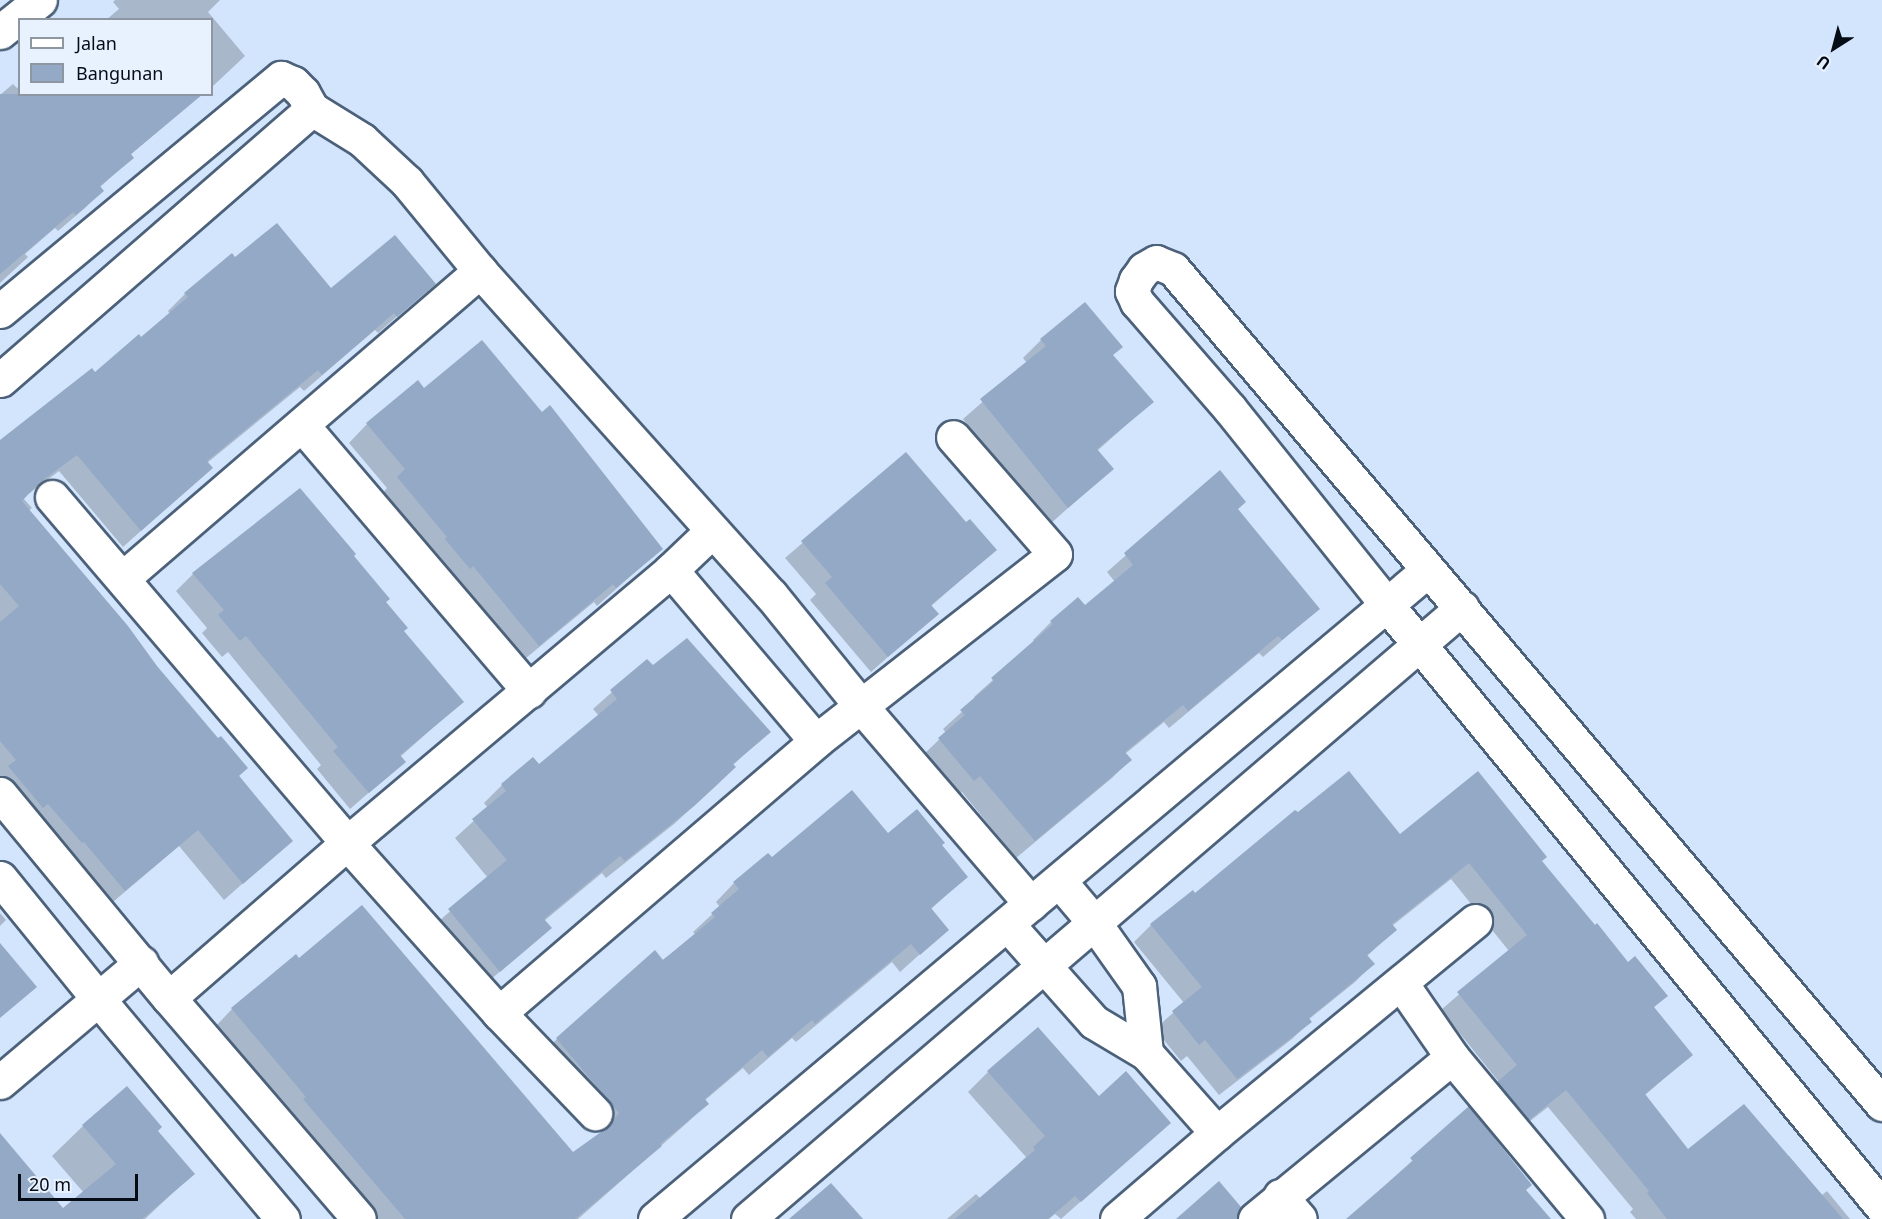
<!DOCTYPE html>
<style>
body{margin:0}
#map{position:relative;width:1882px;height:1219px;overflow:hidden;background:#d3e5fd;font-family:"Noto Sans",sans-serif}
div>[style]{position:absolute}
.shadow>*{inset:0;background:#0003}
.building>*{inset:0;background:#93a9c5}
.roads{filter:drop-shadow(2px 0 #4c617a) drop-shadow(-2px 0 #4c617a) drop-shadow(0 2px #4c617a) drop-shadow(0 -2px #4c617a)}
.minor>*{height:33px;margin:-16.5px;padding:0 16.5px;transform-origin:16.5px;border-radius:16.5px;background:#fff}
span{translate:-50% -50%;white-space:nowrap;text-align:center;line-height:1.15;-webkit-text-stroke:5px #e8f2fe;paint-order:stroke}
.legend{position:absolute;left:18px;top:18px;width:195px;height:78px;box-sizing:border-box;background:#e8f2fe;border:2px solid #8d96a1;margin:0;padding:8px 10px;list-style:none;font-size:18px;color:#050c16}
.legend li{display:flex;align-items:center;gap:12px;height:30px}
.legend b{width:30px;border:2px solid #8d96a1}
.north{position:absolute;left:1804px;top:18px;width:60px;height:60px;-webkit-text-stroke:4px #e8f2fe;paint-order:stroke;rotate:216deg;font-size:16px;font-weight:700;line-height:24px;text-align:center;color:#050c16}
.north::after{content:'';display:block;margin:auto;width:21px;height:27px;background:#050c16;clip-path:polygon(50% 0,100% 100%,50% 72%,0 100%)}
.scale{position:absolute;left:18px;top:1174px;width:120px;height:27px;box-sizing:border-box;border:3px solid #050c16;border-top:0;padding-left:8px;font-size:18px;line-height:21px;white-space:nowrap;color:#050c16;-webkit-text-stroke:4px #e8f2fe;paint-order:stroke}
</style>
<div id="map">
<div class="shadow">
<div style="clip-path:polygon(115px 0,220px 0,208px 12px,245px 56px,212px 87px,212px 20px,106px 20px,119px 9px,113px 2px)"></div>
<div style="clip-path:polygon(13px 84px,17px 88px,20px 86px,20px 94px,202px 94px,130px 155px,132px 158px,99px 188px,102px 191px,85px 208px,58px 231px,55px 228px,25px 254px,28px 257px,0 283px,0 95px)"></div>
<div style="clip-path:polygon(235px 260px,331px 290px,434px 284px,378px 333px,375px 330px,304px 391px,300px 387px,207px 463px,211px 468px,123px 547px,59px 471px,23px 498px,32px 508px,28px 511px,291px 841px,224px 900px,179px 846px,107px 907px,0 795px,0 444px,141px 339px,170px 314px,168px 311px,185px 294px)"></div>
<div style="clip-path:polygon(1041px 340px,1112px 356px,1152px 402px,1097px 451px,1112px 469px,1049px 525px,963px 419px,1027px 363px,1023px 358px)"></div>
<div style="clip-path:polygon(424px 390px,542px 414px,661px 549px,597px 606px,594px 602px,520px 663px,380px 496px,387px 488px,349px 443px,367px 424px)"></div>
<div style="clip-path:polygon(906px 454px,966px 524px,995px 550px,930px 607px,936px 614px,871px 672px,810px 600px,816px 594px,785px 558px)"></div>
<div style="clip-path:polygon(1220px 472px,1237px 509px,1318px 609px,1263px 657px,1259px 653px,1169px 728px,1164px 722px,1125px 754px,1130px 760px,1112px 778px,1016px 858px,962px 792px,955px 798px,921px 757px,946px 733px,943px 729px,976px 699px,974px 697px,1035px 642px,1033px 640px,1051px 622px,1085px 607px,1115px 582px,1107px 572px)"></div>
<div style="clip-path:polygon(352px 556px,403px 631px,462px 702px,400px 757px,404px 762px,350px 809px,317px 769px,321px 765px,228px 652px,222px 657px,202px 633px,207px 628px,176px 591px,193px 574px)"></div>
<div style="clip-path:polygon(647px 661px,653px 668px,769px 732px,733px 765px,734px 767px,717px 785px,674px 824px,606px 878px,602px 873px,544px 921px,550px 928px,481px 988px,431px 928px,488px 878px,455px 838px,488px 808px,484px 803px,502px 785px,533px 759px,539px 766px,599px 716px,593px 709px)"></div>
<div style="clip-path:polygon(888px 835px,966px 877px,930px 910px,947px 930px,900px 972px,892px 962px,796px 1042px,792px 1038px,749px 1075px,743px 1068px,704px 1101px,706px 1104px,688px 1122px,578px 1219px,371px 1219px,214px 1028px,232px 1009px,573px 1154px,602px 1133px,538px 1057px,557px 1039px,696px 935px,693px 932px,720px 907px,716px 902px,734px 883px,772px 859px)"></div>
<div style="clip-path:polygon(1400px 836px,1540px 861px,1628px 964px,1666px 996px,1653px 1008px,1691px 1055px,1644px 1096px,1688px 1151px,1786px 1158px,1789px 1156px,1822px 1195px,1827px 1191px,1850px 1219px,1636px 1219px,1630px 1212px,1633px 1209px,1548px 1107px,1511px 1136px,1481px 1100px,1499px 1082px,1441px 1010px,1509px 951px,1451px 879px,1392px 926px,1395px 930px,1366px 957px,1373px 964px,1355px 982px,1308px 1020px,1310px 1022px,1292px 1039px,1219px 1095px,1187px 1056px,1181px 1061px,1155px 1029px,1184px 1003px,1134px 942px,1151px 925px,1195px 895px)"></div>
<div style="clip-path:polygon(0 913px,6px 920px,0 926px)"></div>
<div style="clip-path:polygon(988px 1072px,1099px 1098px,1169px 1123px,1061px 1219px,1055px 1214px,1049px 1219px,947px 1219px,976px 1194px,981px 1199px,1026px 1157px,968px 1092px)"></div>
<div style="clip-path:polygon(1469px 1109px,1524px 1190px,1548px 1219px,1348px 1219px)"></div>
<div style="clip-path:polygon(83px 1126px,156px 1132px,193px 1174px,145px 1219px,0 1219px,0 1152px,63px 1211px,84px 1193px,52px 1156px)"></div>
</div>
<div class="building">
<div style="clip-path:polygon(0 94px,203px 94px,131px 154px,134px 158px,100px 186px,104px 191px,76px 215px,73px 212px,0 274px)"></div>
<div style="clip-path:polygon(277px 223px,331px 288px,395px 235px,436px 284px,397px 317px,394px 313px,322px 375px,318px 370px,207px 461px,213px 468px,141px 531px,77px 455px,39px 483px,22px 501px,128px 626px,157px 666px,218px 738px,221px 736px,248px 768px,239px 776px,293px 841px,243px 884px,198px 830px,125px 891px,84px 842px,82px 843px,48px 804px,43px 808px,8px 766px,16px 760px,0 741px,0 622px,19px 606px,0 584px,0 440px,92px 368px,95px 372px,139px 334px,141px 337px,188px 297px,184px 293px,232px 253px,235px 257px)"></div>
<div style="clip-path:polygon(1085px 302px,1123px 347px,1113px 355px,1154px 402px,1097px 449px,1114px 469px,1068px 508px,980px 399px,1046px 346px,1040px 339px)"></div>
<div style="clip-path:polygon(482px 340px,542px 412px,550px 405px,663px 549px,616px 588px,613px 584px,539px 646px,473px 566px,470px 569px,445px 539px,447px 537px,397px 477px,405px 469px,366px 423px,418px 380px,424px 388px)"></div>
<div style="clip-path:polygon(906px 452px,966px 522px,970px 519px,997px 550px,931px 605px,939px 614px,888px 657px,825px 583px,832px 577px,801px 541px)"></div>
<div style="clip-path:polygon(1220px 470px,1246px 502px,1238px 509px,1320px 609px,1282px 640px,1278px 636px,1188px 711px,1183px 705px,1125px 752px,1132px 760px,1035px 841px,980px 776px,974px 781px,938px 738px,965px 715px,960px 710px,994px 681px,991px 678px,1053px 624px,1050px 621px,1078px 597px,1085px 605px,1133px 565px,1124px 553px)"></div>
<div style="clip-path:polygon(300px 488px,356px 554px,354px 556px,390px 599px,386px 602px,408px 628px,404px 631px,464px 702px,400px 755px,406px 762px,369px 793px,333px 751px,338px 747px,246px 636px,240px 641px,218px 615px,224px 610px,192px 573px)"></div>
<div style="clip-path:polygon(687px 638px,771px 732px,733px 764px,736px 767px,694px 806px,625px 861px,620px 856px,544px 919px,552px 928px,500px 972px,448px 909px,507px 860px,472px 819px,506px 791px,501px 784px,533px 757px,539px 764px,617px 699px,610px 690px,647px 659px,653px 665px)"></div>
<div style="clip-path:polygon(1349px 771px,1400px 834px,1478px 771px,1547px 857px,1542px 861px,1595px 925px,1597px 923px,1628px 962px,1635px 956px,1668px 996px,1654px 1007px,1693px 1055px,1645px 1094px,1688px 1149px,1744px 1104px,1843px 1219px,1667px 1219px,1647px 1193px,1649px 1191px,1566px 1090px,1529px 1120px,1497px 1082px,1517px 1065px,1457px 992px,1527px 935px,1469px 863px,1392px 924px,1397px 930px,1367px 955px,1375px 964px,1309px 1018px,1312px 1022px,1237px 1079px,1205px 1040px,1199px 1045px,1172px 1011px,1202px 987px,1150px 924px,1193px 890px,1195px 893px,1295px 810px,1298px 812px)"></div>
<div style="clip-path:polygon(852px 790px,888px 833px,917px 809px,945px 843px,942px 845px,968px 877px,931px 908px,949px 930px,920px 955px,911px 944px,815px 1024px,812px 1020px,768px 1057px,762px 1050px,705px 1099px,709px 1104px,660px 1144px,662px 1146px,575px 1219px,405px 1219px,303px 1099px,306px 1097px,231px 1008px,296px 954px,299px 958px,362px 905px,573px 1152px,608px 1127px,619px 1113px,556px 1038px,655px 950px,663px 960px,715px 917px,711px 913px,739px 889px,733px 882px,768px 853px,772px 857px)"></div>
<div style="clip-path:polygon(0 943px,37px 987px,0 1018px)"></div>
<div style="clip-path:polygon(1038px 1027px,1099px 1096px,1126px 1071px,1171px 1123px,1081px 1202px,1075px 1196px,1048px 1219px,955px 1219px,1035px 1150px,1033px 1147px,1045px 1136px,987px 1071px)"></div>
<div style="clip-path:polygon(127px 1086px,162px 1127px,158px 1131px,195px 1174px,142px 1219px,0 1219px,0 1133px,63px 1208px,116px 1164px,82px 1125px)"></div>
<div style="clip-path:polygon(1469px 1106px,1532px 1185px,1526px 1190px,1551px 1219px,1346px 1219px,1413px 1161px,1410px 1158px)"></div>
<div style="clip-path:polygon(1219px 1181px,1241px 1207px,1237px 1219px,1176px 1219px)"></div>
<div style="clip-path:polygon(831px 1183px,863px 1219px,789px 1219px)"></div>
</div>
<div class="roads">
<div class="minor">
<div style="left:0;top:32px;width:51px;rotate:-38.7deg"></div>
<div style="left:312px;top:109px;width:59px;rotate:31.8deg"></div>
<div style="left:362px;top:140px;width:62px;rotate:43deg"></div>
<div style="left:407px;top:182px;width:115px;rotate:50.6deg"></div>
<div style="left:480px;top:271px;width:435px;rotate:48.1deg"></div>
<div style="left:771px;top:595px;width:141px;rotate:51deg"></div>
<div style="left:860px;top:705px;width:262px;rotate:49.3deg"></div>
<div style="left:0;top:311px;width:365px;rotate:-39.7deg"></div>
<div style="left:281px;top:78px;width:13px;rotate:23deg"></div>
<div style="left:293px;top:83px;width:14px;rotate:45deg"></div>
<div style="left:303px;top:93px;width:18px;rotate:61deg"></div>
<div style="left:312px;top:109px;width:413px;rotate:139deg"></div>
<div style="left:302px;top:425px;width:350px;rotate:49.5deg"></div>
<div style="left:52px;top:497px;width:455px;rotate:49.5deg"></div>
<div style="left:347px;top:843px;width:228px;rotate:48.2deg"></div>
<div style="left:499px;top:1013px;width:139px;rotate:46.2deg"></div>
<div style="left:671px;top:570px;width:224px;rotate:49.7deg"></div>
<div style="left:123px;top:578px;width:471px;rotate:-40.7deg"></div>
<div style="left:0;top:794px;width:265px;rotate:50.4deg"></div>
<div style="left:169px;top:998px;width:291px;rotate:49.3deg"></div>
<div style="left:0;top:878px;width:157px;rotate:50.9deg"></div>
<div style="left:99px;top:1000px;width:286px;rotate:50deg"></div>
<div style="left:1060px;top:882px;width:51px;rotate:49.8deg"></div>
<div style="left:1093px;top:921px;width:80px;rotate:54.7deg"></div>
<div style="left:1139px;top:986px;width:67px;rotate:84deg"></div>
<div style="left:1007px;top:924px;width:131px;rotate:48.4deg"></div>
<div style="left:1094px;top:1022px;width:61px;rotate:30.8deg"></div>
<div style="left:1146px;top:1053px;width:107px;rotate:48.4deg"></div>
<div style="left:1401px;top:983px;width:90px;rotate:55.4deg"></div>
<div style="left:1452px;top:1057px;width:211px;rotate:50.2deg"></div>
<div style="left:169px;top:998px;width:236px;rotate:-41deg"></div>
<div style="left:347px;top:843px;width:424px;rotate:-40.1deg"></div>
<div style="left:671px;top:570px;width:57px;rotate:-43.6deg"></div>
<div style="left:499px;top:1013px;width:418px;rotate:-40.6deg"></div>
<div style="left:816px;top:741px;width:303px;rotate:-38deg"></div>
<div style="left:1055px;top:554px;width:155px;rotate:-131.1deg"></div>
<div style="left:0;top:1082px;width:185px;rotate:-40.2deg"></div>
<div style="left:1882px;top:1104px;width:1095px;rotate:-130.33deg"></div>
<div style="left:1173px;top:269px;width:18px;rotate:-158deg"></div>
<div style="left:1156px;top:262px;width:14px;rotate:150deg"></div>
<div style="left:1144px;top:269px;width:14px;rotate:126deg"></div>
<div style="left:1136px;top:280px;width:12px;rotate:110deg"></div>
<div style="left:1132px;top:291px;width:12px;rotate:66deg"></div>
<div style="left:1137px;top:302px;width:142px;rotate:49deg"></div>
<div style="left:1230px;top:409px;width:251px;rotate:51.3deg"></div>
<div style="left:1387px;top:605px;width:779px;rotate:50.57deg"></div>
<div style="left:1280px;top:1196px;width:30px;rotate:49deg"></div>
<div style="left:655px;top:1219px;width:1009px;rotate:-40.02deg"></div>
<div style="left:748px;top:1219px;width:940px;rotate:-40.56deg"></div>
<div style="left:1117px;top:1219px;width:132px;rotate:-40.7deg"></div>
<div style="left:1217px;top:1133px;width:334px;rotate:-39.4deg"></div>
<div style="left:1255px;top:1219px;width:255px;rotate:-39.4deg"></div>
</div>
</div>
<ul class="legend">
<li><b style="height:8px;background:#fff"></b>Jalan</li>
<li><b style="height:16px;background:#93a9c5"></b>Bangunan</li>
</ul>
<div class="north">U</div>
<div class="scale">20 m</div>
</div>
